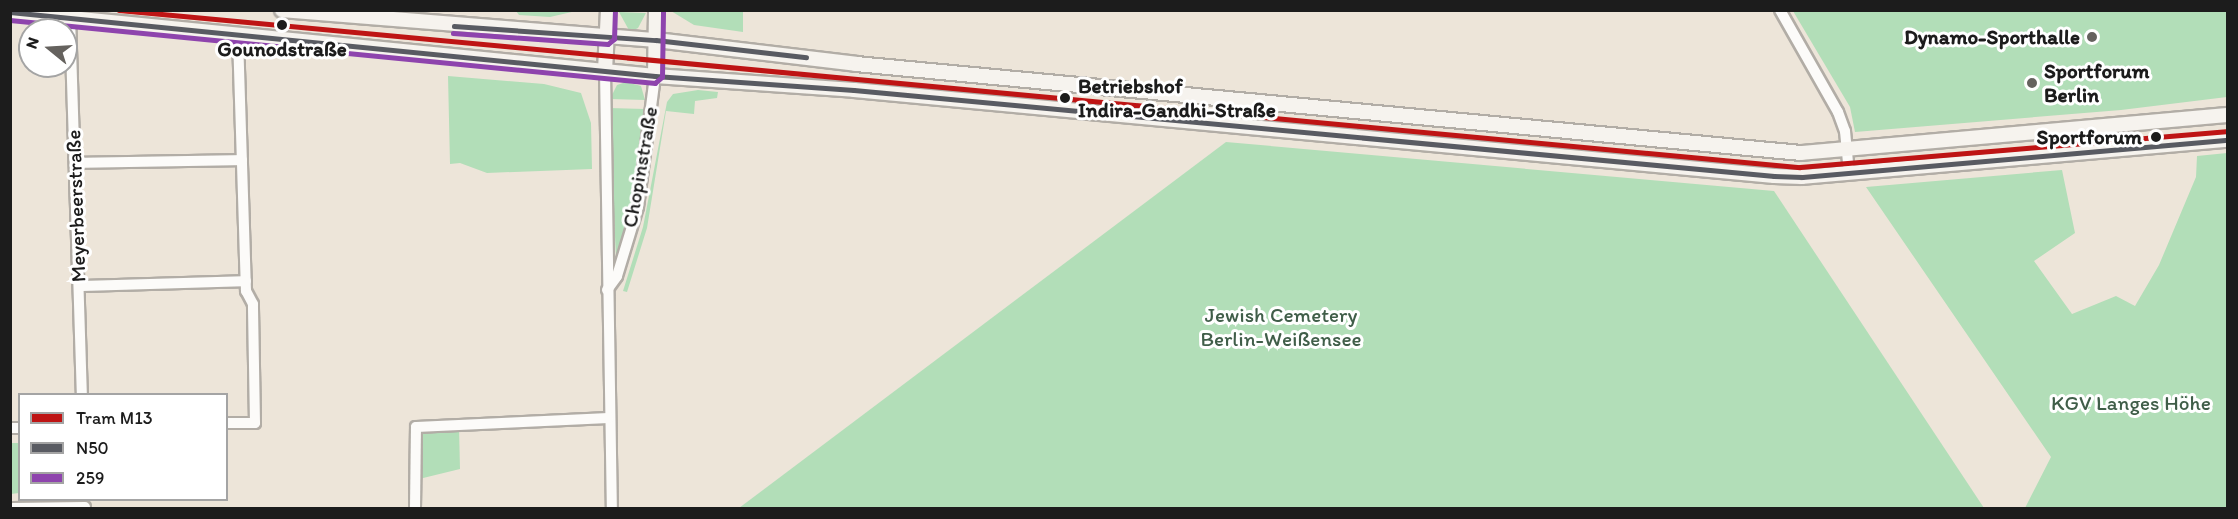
<!DOCTYPE html>
<meta charset="utf-8">
<style>
body{margin:0}
#map{position:relative;width:2238px;height:519px;overflow:hidden;background:#ede5d9;font-family:Itim,sans-serif}
div>[style]{position:absolute}
.green>*{inset:0;background:#b2deb8}
.roads{filter:drop-shadow(2px 0 #b2ada6) drop-shadow(-2px 0 #b2ada6) drop-shadow(0 2px #b2ada6) drop-shadow(0 -2px #b2ada6)}
.minor>*{height:10px;margin:-5px;padding:0 5px;transform-origin:5px;border-radius:5px;background:#fcfbf9}
.secondary>*{height:14px;margin:-7px;padding:0 7px;transform-origin:7px;border-radius:7px;background:#f6f3ee}
.bus-1>*{height:4.5px;margin:-2.25px;padding:0 2.25px;transform-origin:2.25px;border-radius:2.25px;background:#595b62}
.bus-2>*{height:4.5px;margin:-2.25px;padding:0 2.25px;transform-origin:2.25px;border-radius:2.25px;background:#8e44ad}
.tram-1>*{height:4.5px;margin:-2.25px;padding:0 2.25px;transform-origin:2.25px;border-radius:2.25px;background:#be1414}
.dots>*{width:16px;height:16px;translate:-50% -50%;box-sizing:border-box;border:3px solid #fff;border-radius:50%}
span{translate:-50% -50%;white-space:nowrap;text-align:center;line-height:1.15;-webkit-text-stroke:6px #fff;paint-order:stroke}
.poi-label{font-size:21px;color:#1c1c1c;font-weight:700}
.right{translate:-100% -50%;text-align:right}
.left{translate:0 -50%;text-align:left}
.stop-label{font-size:21px;color:#1c1c1c;font-weight:700}
.street-label{font-size:21px;color:#1c1c1c}
.park-label{font-size:21px;color:#405e49}
.frame{position:absolute;inset:0;border:12px solid #1c1c1c;pointer-events:none}
.legend{position:absolute;left:18px;top:393px;width:210px;height:108px;box-sizing:border-box;background:#fff;border:2px solid #a4a4a4;margin:0;padding:8px 10px;list-style:none;font-size:18px;color:#1c1c1c}
.legend li{display:flex;align-items:center;gap:12px;height:30px}
.legend b{width:30px;border:2px solid #a4a4a4}
.north{position:absolute;left:18px;top:18px;width:60px;height:60px;box-sizing:border-box;background:#fff;border:2px solid #a4a4a4;border-radius:50%;rotate:288deg;font-size:16px;font-weight:700;line-height:24px;text-align:center;color:#1c1c1c}
.north::after{content:'';display:block;margin:auto;width:21px;height:27px;background:#65625e;clip-path:polygon(50% 0,100% 100%,50% 72%,0 100%)}
</style>
<div id="map">
<div class="green">
<div style="clip-path:polygon(516px 11px,561px 12px,576px 11px,550px 17px,519px 15px)"></div>
<div style="clip-path:polygon(671px 11px,743px 11px,743px 32px,694px 25px)"></div>
<div style="clip-path:polygon(1793px 11px,2227px 11px,2227px 97px,2121px 110px,1855px 132px,1850px 107px)"></div>
<div style="clip-path:polygon(619px 12px,646px 13px,638px 28px,630px 32px)"></div>
<div style="clip-path:polygon(448px 76px,544px 84px,581px 93px,591px 123px,592px 169px,487px 173px,460px 163px,450px 164px)"></div>
<div style="clip-path:polygon(626px 82px,641px 86px,645px 100px,610px 99px,617px 85px)"></div>
<div style="clip-path:polygon(698px 90px,718px 92px,717px 98px,695px 101px,694px 114px,666px 111px,647px 228px,627px 292px,623px 291px,643px 227px,667px 102px,673px 94px)"></div>
<div style="clip-path:polygon(609px 108px,645px 109px,634px 196px,616px 258px)"></div>
<div style="clip-path:polygon(1226px 142px,1774px 191px,1984px 508px,739px 508px)"></div>
<div style="clip-path:polygon(2227px 153px,2227px 508px,2025px 508px,2051px 457px,1866px 187px,2062px 170px,2075px 233px,2034px 261px,2072px 314px,2116px 296px,2135px 306px,2159px 265px,2196px 177px,2197px 156px)"></div>
<div style="clip-path:polygon(459px 427px,460px 469px,419px 479px,421px 434px)"></div>
<div style="clip-path:polygon(11px 443px,19px 443px,19px 493px,11px 494px)"></div>
</div>
<div class="roads">
<div class="minor">
<div style="left:1780px;top:10px;width:117px;rotate:60.4deg"></div>
<div style="left:1838px;top:112px;width:20px;rotate:70deg"></div>
<div style="left:1845px;top:131px;width:42px;rotate:84.6deg"></div>
<div style="left:70px;top:17px;width:377px;rotate:88.2deg"></div>
<div style="left:605px;top:71px;width:437px;rotate:89.1deg"></div>
<div style="left:75px;top:163px;width:167px;rotate:-1deg"></div>
<div style="left:79px;top:286px;width:167px;rotate:-1.7deg"></div>
<div style="left:607px;top:290px;width:17px;rotate:-54deg"></div>
<div style="left:617px;top:276px;width:72px;rotate:-73.1deg"></div>
<div style="left:638px;top:207px;width:132px;rotate:-82.6deg"></div>
<div style="left:226px;top:423px;width:29px"></div>
<div style="left:255px;top:423px;width:119px;rotate:-91deg"></div>
<div style="left:253px;top:304px;width:15px;rotate:-118deg"></div>
<div style="left:246px;top:291px;width:257px;rotate:-91.8deg"></div>
<div style="left:10px;top:428px;width:10px"></div>
<div style="left:13px;top:508px;width:72px;rotate:-0.8deg"></div>
<div style="left:415px;top:508px;width:81px;rotate:-89.3deg"></div>
<div style="left:416px;top:427px;width:193px;rotate:-2.7deg"></div>
</div>
<div class="secondary">
<div style="left:282px;top:10px;width:375px;rotate:4.6deg"></div>
<div style="left:656px;top:40px;width:201px;rotate:6.8deg"></div>
<div style="left:856px;top:64px;width:949px;rotate:5.38deg"></div>
<div style="left:1801px;top:153px;width:429px;rotate:-5.1deg"></div>
<div style="left:10px;top:12px;width:648px;rotate:5.67deg"></div>
<div style="left:655px;top:76px;width:199px;rotate:4deg"></div>
<div style="left:854px;top:90px;width:924px;rotate:5.34deg"></div>
<div style="left:1774px;top:176px;width:28px;rotate:2deg"></div>
<div style="left:1802px;top:177px;width:428px;rotate:-5deg"></div>
<div style="left:605px;top:71px;width:61px;rotate:-87.2deg"></div>
<div style="left:655px;top:76px;width:66px;rotate:-89.1deg"></div>
</div>
</div>
<div class="bus-1">
<div style="left:10px;top:12px;width:648px;rotate:5.67deg"></div>
<div style="left:655px;top:76px;width:199px;rotate:4deg"></div>
<div style="left:854px;top:90px;width:924px;rotate:5.34deg"></div>
<div style="left:1774px;top:176px;width:28px;rotate:2deg"></div>
<div style="left:1802px;top:177px;width:428px;rotate:-5deg"></div>
<div style="left:454px;top:26px;width:202px;rotate:4deg"></div>
<div style="left:656px;top:40px;width:151px;rotate:6.5deg"></div>
</div>
<div class="bus-2">
<div style="left:10px;top:20px;width:648px;rotate:5.58deg"></div>
<div style="left:655px;top:83px;width:9px;rotate:-41deg"></div>
<div style="left:662px;top:77px;width:67px;rotate:-89.1deg"></div>
<div style="left:453px;top:33px;width:155px;rotate:4.1deg"></div>
<div style="left:608px;top:44px;width:8px;rotate:-40deg"></div>
<div style="left:614px;top:39px;width:29px;rotate:-88deg"></div>
</div>
<div class="tram-1">
<div style="left:119px;top:10px;width:1688px;rotate:5.34deg"></div>
<div style="left:1800px;top:167px;width:430px;rotate:-4.8deg"></div>
</div>
<div class="dots">
<div style="left:282px;top:25px;background:#1c1c1c"></div>
<div style="left:2092px;top:37px;background:#65625e"></div>
<div style="left:2032px;top:83px;background:#65625e"></div>
<div style="left:1065px;top:98px;background:#1c1c1c"></div>
<div style="left:2156px;top:137px;background:#1c1c1c"></div>
</div>
<div class="poi-label">
<span class="right" style="left:2080px;top:37px">Dynamo-Sporthalle</span>
<span class="left" style="left:2044px;top:83px">Sportforum<br>Berlin</span>
</div>
<div class="stop-label">
<span style="left:282px;top:49px">Gounodstraße</span>
<span class="left" style="left:1078px;top:98px">Betriebshof<br>Indira-Gandhi-Straße</span>
<span class="right" style="left:2142px;top:137px">Sportforum</span>
</div>
<div class="street-label">
<span style="left:640px;top:167px;rotate:-80deg">Chopinstraße</span>
<span style="left:76px;top:206px;rotate:-92deg">Meyerbeerstraße</span>
</div>
<div class="park-label">
<span style="left:1281px;top:327px">Jewish Cemetery<br>Berlin-Weißensee</span>
<span style="left:2131px;top:403px">KGV Langes Höhe</span>
</div>
<div class="frame"></div>
<ul class="legend">
<li><b style="height:8px;background:#be1414"></b>Tram M13</li>
<li><b style="height:8px;background:#595b62"></b>N50</li>
<li><b style="height:8px;background:#8e44ad"></b>259</li>
</ul>
<div class="north">N</div>
</div>
